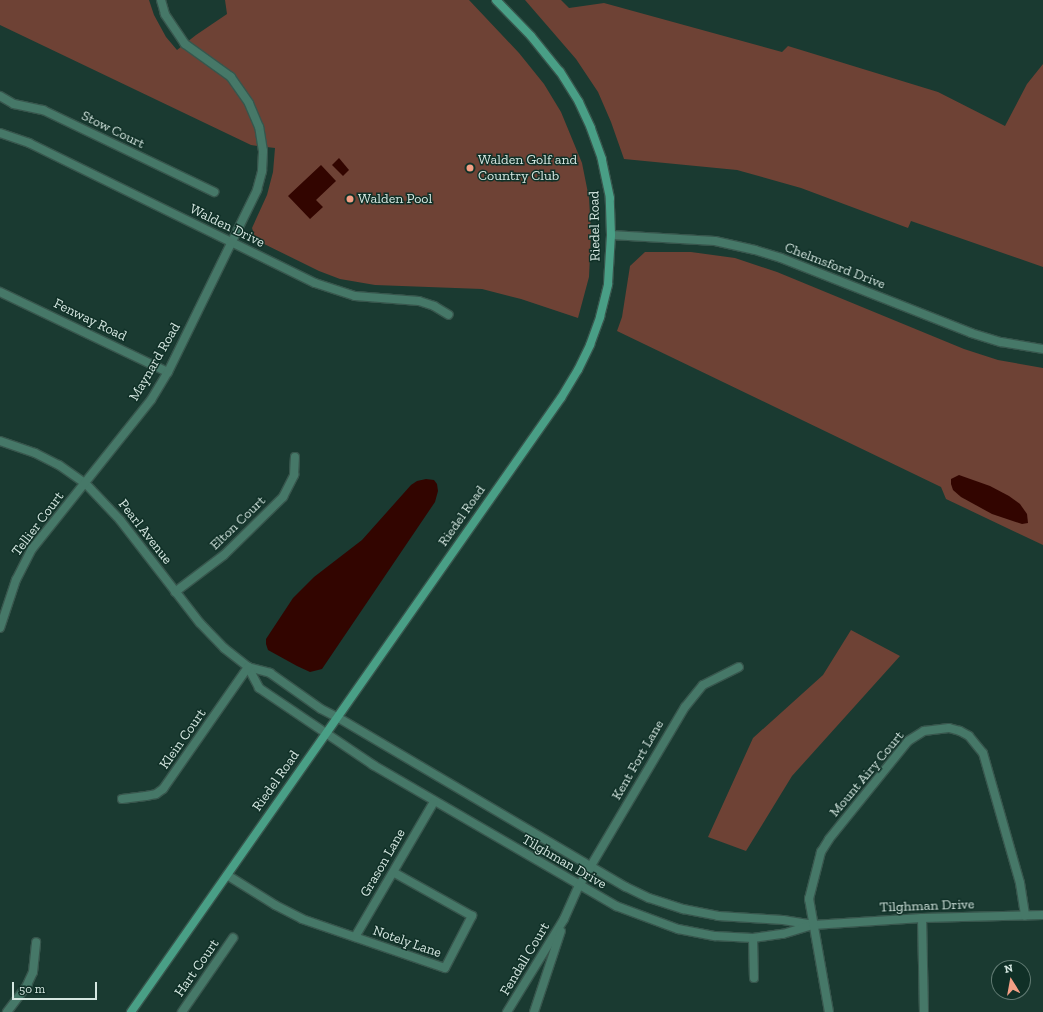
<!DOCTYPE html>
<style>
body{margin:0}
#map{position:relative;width:1043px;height:1012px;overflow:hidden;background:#1a3a31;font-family:"Zilla Slab",serif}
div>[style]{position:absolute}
.green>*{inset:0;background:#6e4235}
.water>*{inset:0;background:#320500}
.roads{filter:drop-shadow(1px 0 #38564d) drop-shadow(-1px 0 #38564d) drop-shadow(0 1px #38564d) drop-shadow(0 -1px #38564d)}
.street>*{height:8px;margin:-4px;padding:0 4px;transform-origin:4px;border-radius:4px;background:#467868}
.secondary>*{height:8px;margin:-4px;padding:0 4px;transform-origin:4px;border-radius:4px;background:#499f86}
.dots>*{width:11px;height:11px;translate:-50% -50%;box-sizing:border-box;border:2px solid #103027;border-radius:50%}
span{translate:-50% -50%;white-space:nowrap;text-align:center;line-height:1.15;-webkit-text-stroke:3px #103027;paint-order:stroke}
.street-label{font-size:14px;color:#d5e7e1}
.poi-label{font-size:14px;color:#d5e7e1}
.left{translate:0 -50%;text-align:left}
.north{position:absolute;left:991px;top:960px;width:40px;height:40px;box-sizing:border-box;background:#103027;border:1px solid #5f7971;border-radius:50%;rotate:349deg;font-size:11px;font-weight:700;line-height:16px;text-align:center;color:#d5e7e1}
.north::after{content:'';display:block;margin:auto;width:14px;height:18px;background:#f39f85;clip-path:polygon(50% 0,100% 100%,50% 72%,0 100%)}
.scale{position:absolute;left:12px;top:982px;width:85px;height:18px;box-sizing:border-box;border:2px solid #d5e7e1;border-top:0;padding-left:5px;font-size:12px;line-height:14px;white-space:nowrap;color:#d5e7e1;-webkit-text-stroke:3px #103027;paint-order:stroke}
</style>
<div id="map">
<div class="green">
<div style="clip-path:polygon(0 0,149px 0,154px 15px,166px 37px,177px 50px,196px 35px,227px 14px,225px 0,469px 0,519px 53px,544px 84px,561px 112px,582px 163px,589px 198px,591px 233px,589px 277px,578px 318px,521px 299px,482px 289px,375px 285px,340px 279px,319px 271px,256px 240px,252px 228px,267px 195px,273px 172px,275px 148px,251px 145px,0 25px)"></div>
<div style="clip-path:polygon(525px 0,561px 0,569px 8px,604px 3px,782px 52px,788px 46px,938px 92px,1005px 126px,1027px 84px,1043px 64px,1043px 267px,911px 221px,908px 228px,801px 188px,737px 170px,624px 159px,611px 122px,598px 92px,576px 59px)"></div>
<div style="clip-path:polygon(645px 252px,691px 252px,735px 258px,777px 272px,964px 349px,998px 360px,1043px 368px,1043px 545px,946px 499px,941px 487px,617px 331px,622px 317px,630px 266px)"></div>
<div style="clip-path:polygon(851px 630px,900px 656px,792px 776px,746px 851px,708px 837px,753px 738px,823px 675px)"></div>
</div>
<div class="water">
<div style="clip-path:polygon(339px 158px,349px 170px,343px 176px,332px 165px)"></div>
<div style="clip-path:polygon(321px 165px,336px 181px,316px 200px,323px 207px,310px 219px,288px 196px)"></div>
<div style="clip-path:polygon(959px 475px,990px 486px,1009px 496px,1020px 504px,1027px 514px,1028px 523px,1022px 524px,992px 514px,961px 497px,953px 490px,951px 484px,951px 479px)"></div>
<div style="clip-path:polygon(426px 479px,434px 480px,437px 484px,438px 491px,435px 502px,322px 669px,310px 672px,297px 666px,268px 650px,266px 644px,266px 639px,293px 598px,314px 577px,362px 540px,411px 485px,417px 481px)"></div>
</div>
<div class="roads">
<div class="street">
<div style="left:0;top:96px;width:16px;rotate:30deg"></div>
<div style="left:14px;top:104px;width:30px;rotate:12deg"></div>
<div style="left:43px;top:110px;width:190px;rotate:25.6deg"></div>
<div style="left:0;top:133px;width:31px;rotate:19deg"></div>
<div style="left:29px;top:143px;width:318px;rotate:26.1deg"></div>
<div style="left:315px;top:283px;width:42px;rotate:18deg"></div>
<div style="left:355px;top:296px;width:64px;rotate:4.5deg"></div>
<div style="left:419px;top:301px;width:16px;rotate:18deg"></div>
<div style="left:434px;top:306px;width:17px;rotate:31deg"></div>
<div style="left:611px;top:235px;width:104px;rotate:3.3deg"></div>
<div style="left:715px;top:241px;width:41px;rotate:12.7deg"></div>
<div style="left:755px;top:250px;width:27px;rotate:17deg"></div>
<div style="left:781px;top:258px;width:204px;rotate:21.5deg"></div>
<div style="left:971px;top:333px;width:31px;rotate:17deg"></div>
<div style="left:1001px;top:342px;width:43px;rotate:9.5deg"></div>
<div style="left:0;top:292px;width:186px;rotate:25.5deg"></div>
<div style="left:0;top:441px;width:37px;rotate:19deg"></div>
<div style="left:35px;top:453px;width:27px;rotate:27deg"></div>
<div style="left:59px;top:465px;width:33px;rotate:35deg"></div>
<div style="left:86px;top:484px;width:50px;rotate:46.6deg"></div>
<div style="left:120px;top:520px;width:130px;rotate:52.2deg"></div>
<div style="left:200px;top:623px;width:35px;rotate:46deg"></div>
<div style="left:224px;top:648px;width:31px;rotate:38deg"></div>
<div style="left:248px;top:667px;width:23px;rotate:15deg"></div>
<div style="left:270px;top:673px;width:62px;rotate:35.2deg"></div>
<div style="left:321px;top:709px;width:18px;rotate:27deg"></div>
<div style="left:337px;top:717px;width:335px;rotate:30.5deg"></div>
<div style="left:626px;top:887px;width:25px;rotate:26deg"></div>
<div style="left:649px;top:898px;width:36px;rotate:18deg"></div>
<div style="left:683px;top:909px;width:36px;rotate:11deg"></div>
<div style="left:718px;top:916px;width:65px;rotate:3.5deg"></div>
<div style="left:783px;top:920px;width:30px;rotate:9deg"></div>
<div style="left:175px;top:592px;width:61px;rotate:-37.1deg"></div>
<div style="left:224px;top:555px;width:83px;rotate:-44.5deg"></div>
<div style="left:283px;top:497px;width:25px;rotate:-63deg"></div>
<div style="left:294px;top:475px;width:18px;rotate:-87deg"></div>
<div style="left:0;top:628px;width:51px;rotate:-71.6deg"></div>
<div style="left:16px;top:580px;width:35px;rotate:-63deg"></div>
<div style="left:32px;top:549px;width:191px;rotate:-51.4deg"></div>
<div style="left:151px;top:400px;width:33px;rotate:-59deg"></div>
<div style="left:168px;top:372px;width:203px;rotate:-63.9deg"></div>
<div style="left:257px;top:190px;width:20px;rotate:-75deg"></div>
<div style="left:262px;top:171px;width:20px;rotate:-87deg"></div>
<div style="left:263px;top:151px;width:24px;rotate:-99deg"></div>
<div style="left:259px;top:127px;width:26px;rotate:-113deg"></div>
<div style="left:249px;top:103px;width:32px;rotate:-125deg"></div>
<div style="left:231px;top:77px;width:57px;rotate:-144.3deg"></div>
<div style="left:185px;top:44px;width:36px;rotate:-124deg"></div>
<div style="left:165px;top:14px;width:15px;rotate:-106deg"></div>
<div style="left:248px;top:667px;width:24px;rotate:62deg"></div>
<div style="left:259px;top:688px;width:138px;rotate:34deg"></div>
<div style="left:373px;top:765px;width:281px;rotate:30.1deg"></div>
<div style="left:616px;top:906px;width:66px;rotate:20.4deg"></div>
<div style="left:678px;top:929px;width:38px;rotate:11deg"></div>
<div style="left:715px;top:936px;width:38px;rotate:3deg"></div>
<div style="left:753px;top:938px;width:30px;rotate:-8deg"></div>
<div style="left:783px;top:934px;width:31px;rotate:-17deg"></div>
<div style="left:813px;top:925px;width:109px;rotate:-3.7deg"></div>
<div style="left:922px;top:918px;width:121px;rotate:-1.4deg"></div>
<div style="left:122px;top:799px;width:24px;rotate:-7deg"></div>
<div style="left:146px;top:796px;width:10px;rotate:-11deg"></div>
<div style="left:156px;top:794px;width:9px;rotate:-36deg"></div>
<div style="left:163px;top:789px;width:149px;rotate:-55.1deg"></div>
<div style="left:227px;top:875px;width:57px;rotate:32deg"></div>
<div style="left:275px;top:905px;width:30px;rotate:27deg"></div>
<div style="left:302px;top:919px;width:151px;rotate:18.9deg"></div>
<div style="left:445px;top:968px;width:59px;rotate:-62.6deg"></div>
<div style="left:472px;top:916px;width:90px;rotate:-150.9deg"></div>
<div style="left:922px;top:918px;width:94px;rotate:88.8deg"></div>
<div style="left:355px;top:937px;width:156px;rotate:-59.7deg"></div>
<div style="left:753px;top:938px;width:40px;rotate:88.6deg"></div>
<div style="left:7px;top:1012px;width:34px;rotate:-53deg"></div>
<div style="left:27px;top:985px;width:14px;rotate:-65deg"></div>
<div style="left:33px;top:972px;width:30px;rotate:-84deg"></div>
<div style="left:182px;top:1012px;width:90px;rotate:-55.4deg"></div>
<div style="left:507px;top:1012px;width:109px;rotate:-58.5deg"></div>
<div style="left:564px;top:919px;width:36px;rotate:-66deg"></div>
<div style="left:579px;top:886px;width:208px;rotate:-59.4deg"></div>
<div style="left:685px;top:707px;width:28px;rotate:-51deg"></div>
<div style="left:703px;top:685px;width:40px;rotate:-26.6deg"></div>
<div style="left:534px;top:1012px;width:85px;rotate:-71.6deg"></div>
<div style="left:829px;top:1012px;width:115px;rotate:-100deg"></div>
<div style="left:809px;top:899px;width:49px;rotate:-75.7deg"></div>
<div style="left:821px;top:852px;width:15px;rotate:-58deg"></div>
<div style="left:829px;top:839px;width:126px;rotate:-51.1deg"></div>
<div style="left:908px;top:741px;width:19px;rotate:-32deg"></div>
<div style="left:924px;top:731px;width:25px;rotate:-7deg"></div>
<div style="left:949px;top:728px;width:11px;rotate:15deg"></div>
<div style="left:960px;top:731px;width:10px;rotate:29deg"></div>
<div style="left:969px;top:736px;width:22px;rotate:51deg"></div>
<div style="left:983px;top:753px;width:135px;rotate:74.1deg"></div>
<div style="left:1020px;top:883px;width:33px;rotate:81deg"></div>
</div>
<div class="secondary">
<div style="left:131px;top:1012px;width:750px;rotate:-55deg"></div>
<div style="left:561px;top:398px;width:33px;rotate:-59deg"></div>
<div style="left:578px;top:370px;width:28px;rotate:-64deg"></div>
<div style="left:590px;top:345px;width:30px;rotate:-70deg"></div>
<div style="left:600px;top:317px;width:34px;rotate:-76deg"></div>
<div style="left:608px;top:284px;width:49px;rotate:-86.5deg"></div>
<div style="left:611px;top:235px;width:37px;rotate:-92deg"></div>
<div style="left:610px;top:198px;width:40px;rotate:-102deg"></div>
<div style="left:602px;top:159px;width:33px;rotate:-110deg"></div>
<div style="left:591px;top:128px;width:29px;rotate:-115deg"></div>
<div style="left:579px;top:102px;width:36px;rotate:-122deg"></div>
<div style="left:560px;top:72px;width:46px;rotate:-128.9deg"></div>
<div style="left:531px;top:36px;width:50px;rotate:-134.2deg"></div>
</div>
</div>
<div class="dots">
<div style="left:470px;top:168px;background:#f39f85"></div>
<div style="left:350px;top:199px;background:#f39f85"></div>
</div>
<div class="street-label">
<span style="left:113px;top:130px;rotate:26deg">Stow Court</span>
<span style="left:227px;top:226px;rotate:26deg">Walden Drive</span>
<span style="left:595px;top:226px;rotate:-91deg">Riedel Road</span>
<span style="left:835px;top:266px;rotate:21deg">Chelmsford Drive</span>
<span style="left:90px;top:320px;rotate:26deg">Fenway Road</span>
<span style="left:155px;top:362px;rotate:-60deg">Maynard Road</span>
<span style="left:462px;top:516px;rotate:-55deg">Riedel Road</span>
<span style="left:238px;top:523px;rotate:-44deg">Elton Court</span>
<span style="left:38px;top:524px;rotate:-53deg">Tellier Court</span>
<span style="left:145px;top:532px;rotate:52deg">Pearl Avenue</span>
<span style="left:183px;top:739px;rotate:-55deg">Klein Court</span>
<span style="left:638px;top:760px;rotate:-60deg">Kent Fort Lane</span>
<span style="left:867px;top:774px;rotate:-50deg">Mount Airy Court</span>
<span style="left:276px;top:781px;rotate:-55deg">Riedel Road</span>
<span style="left:564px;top:862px;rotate:30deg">Tilghman Drive</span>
<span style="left:383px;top:863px;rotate:-60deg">Grason Lane</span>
<span style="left:927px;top:906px;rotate:-2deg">Tilghman Drive</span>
<span style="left:407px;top:942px;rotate:19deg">Notely Lane</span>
<span style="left:525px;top:959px;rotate:-59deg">Fendall Court</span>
<span style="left:197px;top:968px;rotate:-55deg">Hart Court</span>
</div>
<div class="poi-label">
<span class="left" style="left:478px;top:168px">Walden Golf and<br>Country Club</span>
<span class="left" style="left:358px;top:199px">Walden Pool</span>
</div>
<div class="north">N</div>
<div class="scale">50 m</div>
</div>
